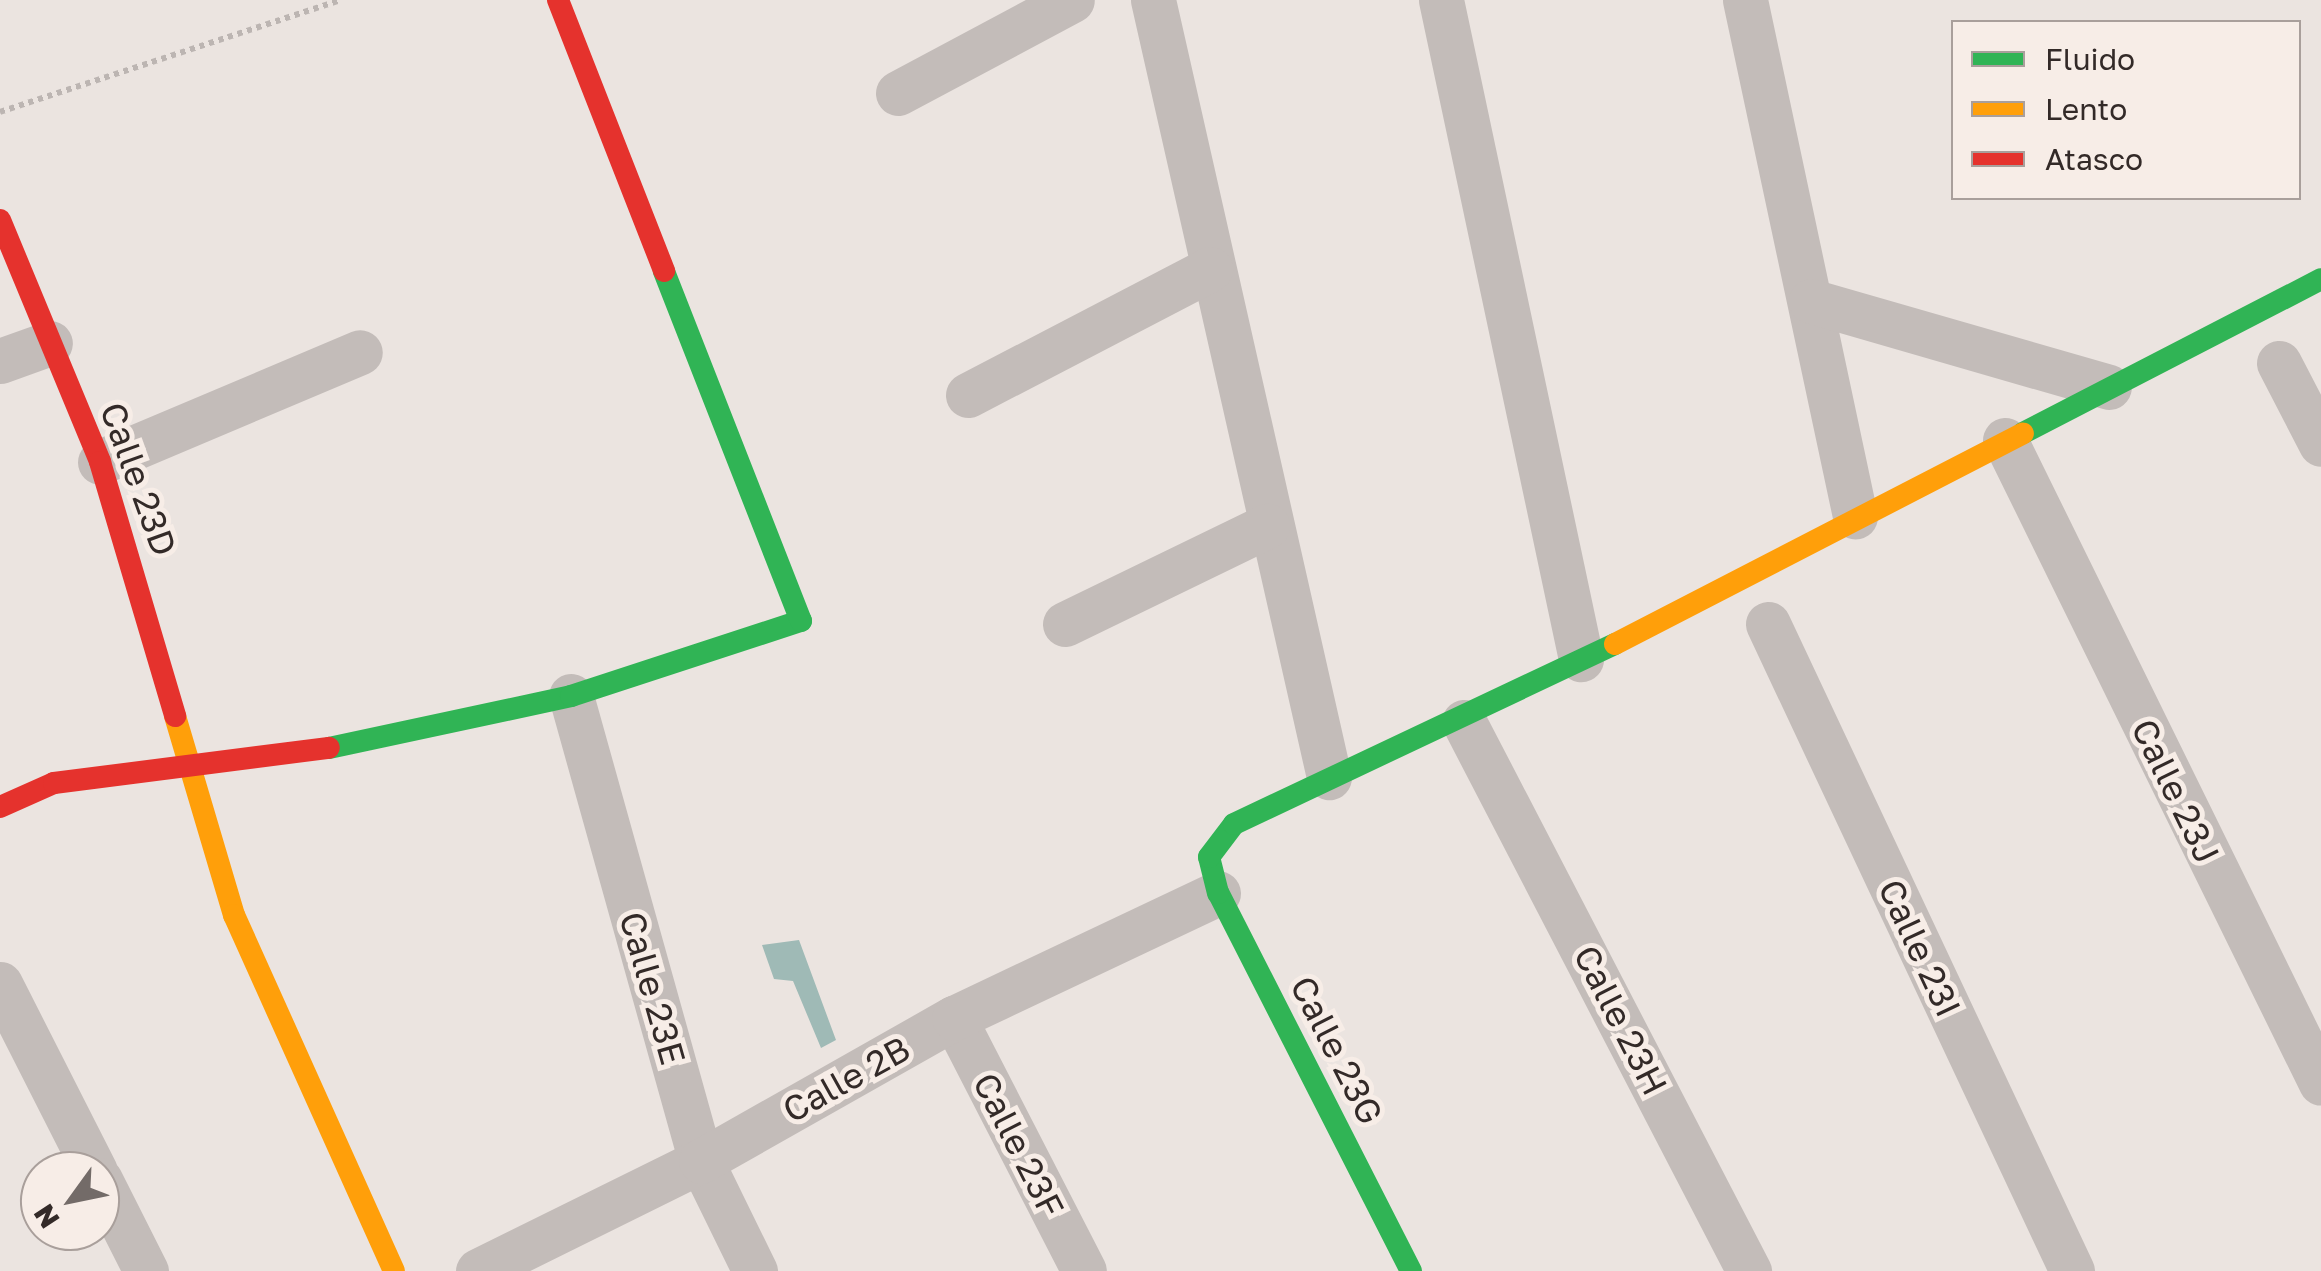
<!DOCTYPE html>
<style>
body{margin:0}
#map{position:relative;width:2321px;height:1271px;overflow:hidden;background:#ebe4e0;font-family:"Golos Text",sans-serif}
div>[style]{position:absolute}
.water>*{inset:0;background:#9fbab6}
.path>*{height:6px;margin-top:-3px;transform-origin:0;background:repeating-linear-gradient(90deg,#bcb5b2 0 5px,transparent 0 10px)}
.street>*{height:45px;margin:-22.5px;padding:0 22.5px;transform-origin:22.5px;border-radius:22.5px;background:#c3bcb9}
.fast>*{height:22px;margin:-11px;padding:0 11px;transform-origin:11px;border-radius:11px;background:#30b455}
.slow>*{height:22px;margin:-11px;padding:0 11px;transform-origin:11px;border-radius:11px;background:#ff9f0a}
.jam>*{height:22px;margin:-11px;padding:0 11px;transform-origin:11px;border-radius:11px;background:#e5322d}
span{translate:-50% -50%;white-space:nowrap;text-align:center;line-height:1.15;-webkit-text-stroke:10px #f7ede7;paint-order:stroke}
.street-label{font-size:35px;color:#332a28}
.legend{position:absolute;left:1951px;top:20px;width:350px;height:180px;box-sizing:border-box;background:#f7ede7;border:2px solid #a99f9b;margin:0;padding:12px 18px;list-style:none;font-size:30px;color:#332a28}
.legend li{display:flex;align-items:center;gap:20px;height:50px}
.legend b{width:50px;border:2px solid #a99f9b}
.north{position:absolute;left:20px;top:1151px;width:100px;height:100px;box-sizing:border-box;background:#f7ede7;border:2px solid #a99f9b;border-radius:50%;rotate:237deg;font-size:28px;font-weight:700;line-height:40px;text-align:center;color:#332a28}
.north::after{content:'';display:block;margin:auto;width:35px;height:45px;background:#736b68;clip-path:polygon(50% 0,100% 100%,50% 72%,0 100%)}
</style>
<div id="map">
<div class="water">
<div style="clip-path:polygon(799px 940px,836px 1040px,821px 1048px,793px 981px,774px 979px,762px 945px)"></div>
</div>
<div class="path">
<div style="left:0;top:112px;width:359px;rotate:-18.2deg"></div>
</div>
<div class="street">
<div style="left:1153px;top:0;width:797px;rotate:77.24deg"></div>
<div style="left:1441px;top:0;width:674px;rotate:78.01deg"></div>
<div style="left:1745px;top:0;width:528px;rotate:77.97deg"></div>
<div style="left:898px;top:93px;width:197px;rotate:-28.1deg"></div>
<div style="left:1811px;top:301px;width:310px;rotate:16.1deg"></div>
<div style="left:0;top:361px;width:53px;rotate:-19.8deg"></div>
<div style="left:2279px;top:363px;width:91px;rotate:62.6deg"></div>
<div style="left:968px;top:395px;width:273px;rotate:-27.5deg"></div>
<div style="left:2005px;top:440px;width:716px;rotate:63.83deg"></div>
<div style="left:100px;top:462px;width:282px;rotate:-22.9deg"></div>
<div style="left:1065px;top:624px;width:225px;rotate:-25.9deg"></div>
<div style="left:1768px;top:624px;width:715px;rotate:64.83deg"></div>
<div style="left:571px;top:696px;width:483px;rotate:74.4deg"></div>
<div style="left:701px;top:1161px;width:123px;rotate:63.9deg"></div>
<div style="left:1464px;top:722px;width:619px;rotate:62.57deg"></div>
<div style="left:0;top:984px;width:210px;rotate:63.1deg"></div>
<div style="left:954px;top:1018px;width:284px;rotate:62.8deg"></div>
<div style="left:100px;top:1180px;width:102px;rotate:63.2deg"></div>
<div style="left:478px;top:1271px;width:249px;rotate:-26.3deg"></div>
<div style="left:701px;top:1161px;width:291px;rotate:-29.5deg"></div>
<div style="left:954px;top:1018px;width:292px;rotate:-25.3deg"></div>
</div>
<div class="fast">
<div style="left:2023px;top:433px;width:335px;rotate:-27.3deg"></div>
<div style="left:329px;top:748px;width:248px;rotate:-12.1deg"></div>
<div style="left:571px;top:696px;width:242px;rotate:-18.1deg"></div>
<div style="left:801px;top:621px;width:376px;rotate:-111.4deg"></div>
<div style="left:1411px;top:1271px;width:424px;rotate:-117deg"></div>
<div style="left:1218px;top:893px;width:37px;rotate:-104deg"></div>
<div style="left:1209px;top:857px;width:41px;rotate:-52.9deg"></div>
<div style="left:1234px;top:824px;width:421px;rotate:-25.3deg"></div>
</div>
<div class="slow">
<div style="left:1615px;top:644px;width:459px;rotate:-27.3deg"></div>
<div style="left:175px;top:716px;width:208px;rotate:73.5deg"></div>
<div style="left:234px;top:915px;width:390px;rotate:65.8deg"></div>
</div>
<div class="jam">
<div style="left:558px;top:0;width:291px;rotate:68.6deg"></div>
<div style="left:0;top:220px;width:262px;rotate:67.5deg"></div>
<div style="left:100px;top:462px;width:265px;rotate:73.5deg"></div>
<div style="left:0;top:807px;width:59px;rotate:-24deg"></div>
<div style="left:54px;top:783px;width:277px;rotate:-7.3deg"></div>
</div>
<div class="street-label">
<span style="left:139px;top:479px;rotate:70deg">Calle 23D</span>
<span style="left:2176px;top:791px;rotate:64deg">Calle 23J</span>
<span style="left:1920px;top:948px;rotate:65deg">Calle 23I</span>
<span style="left:653px;top:988px;rotate:74deg">Calle 23E</span>
<span style="left:1621px;top:1020px;rotate:63deg">Calle 23H</span>
<span style="left:1337px;top:1050px;rotate:63deg">Calle 23G</span>
<span style="left:846px;top:1079px;rotate:-29deg">Calle 2B</span>
<span style="left:1019px;top:1145px;rotate:63deg">Calle 23F</span>
</div>
<ul class="legend">
<li><b style="height:12px;background:#30b455"></b>Fluido</li>
<li><b style="height:12px;background:#ff9f0a"></b>Lento</li>
<li><b style="height:12px;background:#e5322d"></b>Atasco</li>
</ul>
<div class="north">N</div>
</div>
